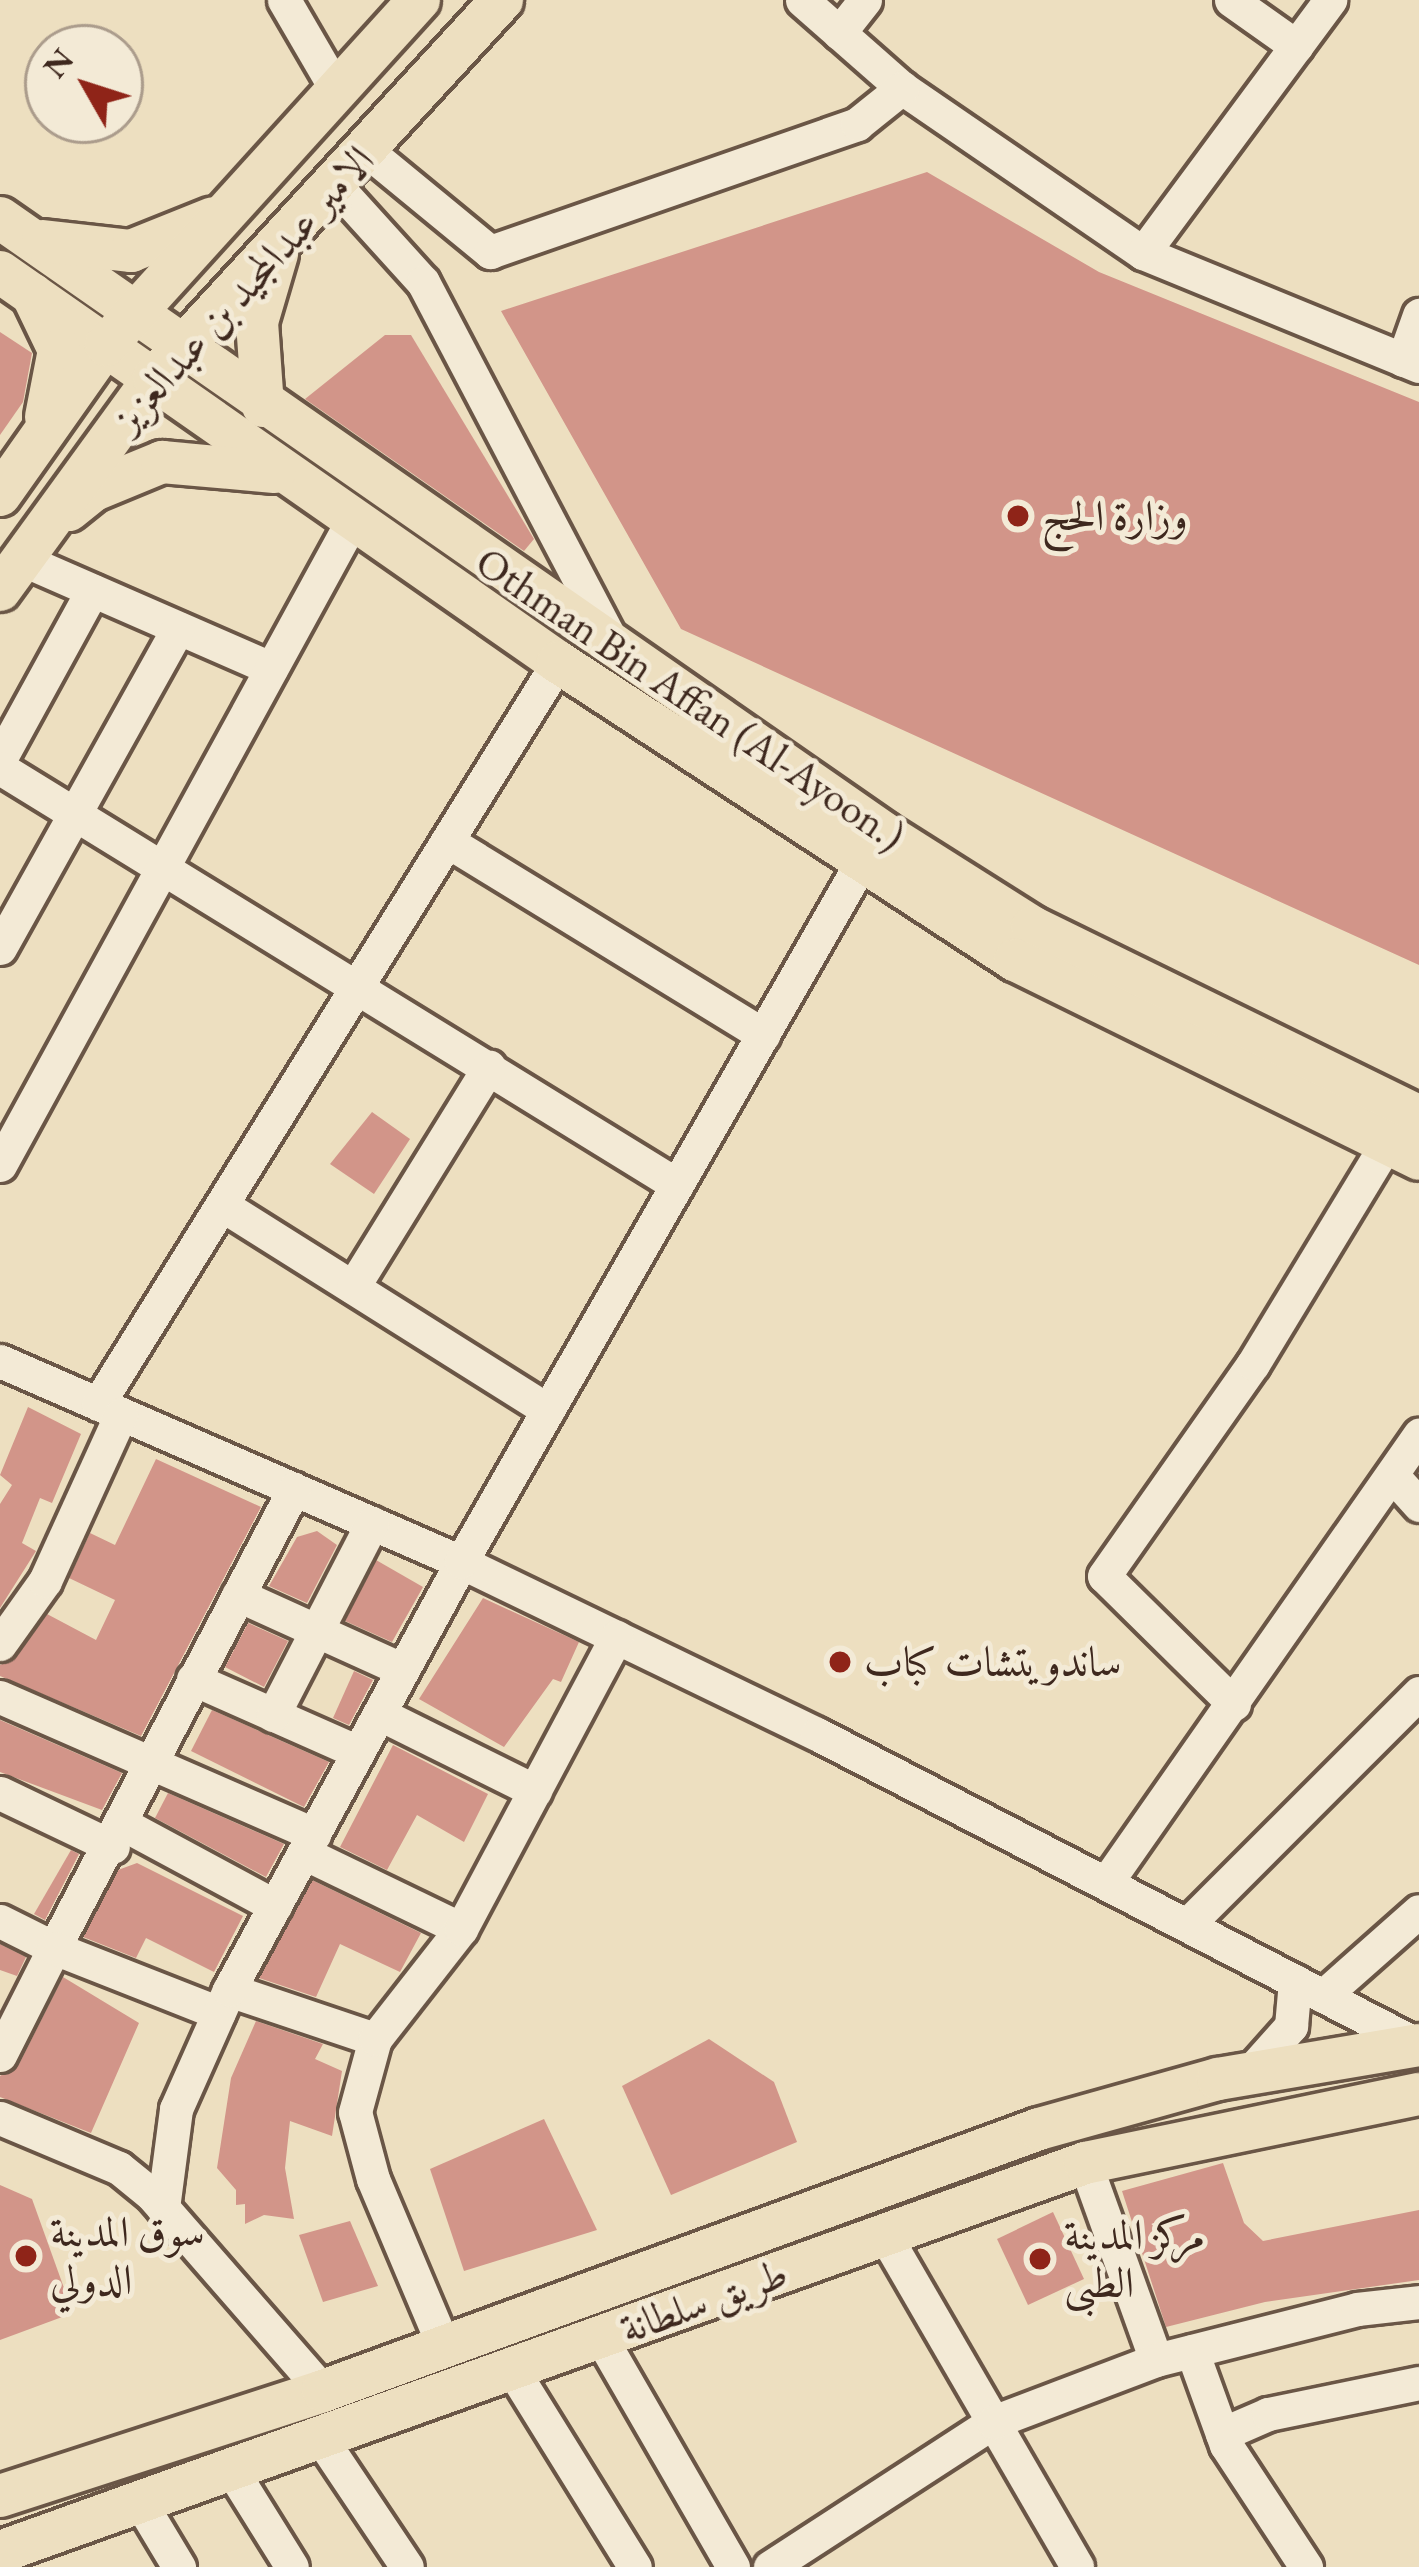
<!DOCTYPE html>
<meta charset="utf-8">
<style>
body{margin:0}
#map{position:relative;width:1419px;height:2567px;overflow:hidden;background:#eddfc0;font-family:"EB Garamond",Amiri,serif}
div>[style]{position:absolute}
.building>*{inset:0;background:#d29589}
.roads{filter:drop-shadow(3px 0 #6a5646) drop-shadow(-3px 0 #6a5646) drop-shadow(0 3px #6a5646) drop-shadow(0 -3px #6a5646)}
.minor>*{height:33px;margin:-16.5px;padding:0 16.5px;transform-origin:16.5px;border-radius:16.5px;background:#f3ead6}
.major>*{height:42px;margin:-21px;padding:0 21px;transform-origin:21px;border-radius:21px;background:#eddfc0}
.dots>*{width:33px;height:33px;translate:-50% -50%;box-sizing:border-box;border:6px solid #f3ead6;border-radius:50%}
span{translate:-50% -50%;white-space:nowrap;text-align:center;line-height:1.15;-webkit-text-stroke:10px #f3ead6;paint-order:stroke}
.street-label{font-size:42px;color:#3e281e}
.poi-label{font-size:42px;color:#3e281e}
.left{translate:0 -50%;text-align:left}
.north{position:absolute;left:24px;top:24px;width:120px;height:120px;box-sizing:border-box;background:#f3ead6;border:3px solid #ab9c8c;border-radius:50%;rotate:309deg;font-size:33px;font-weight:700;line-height:48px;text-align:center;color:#3e281e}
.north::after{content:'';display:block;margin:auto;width:42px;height:54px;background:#8f2418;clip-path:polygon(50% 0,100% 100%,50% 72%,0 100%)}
</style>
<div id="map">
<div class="building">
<div style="clip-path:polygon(927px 172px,1099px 272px,1419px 402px,1419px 965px,681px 629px,501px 311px)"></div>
<div style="clip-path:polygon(0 332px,32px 353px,23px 402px,0 435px)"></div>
<div style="clip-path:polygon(385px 335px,411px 335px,534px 539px,524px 551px,305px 399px)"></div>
<div style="clip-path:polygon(372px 1112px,410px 1139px,374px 1194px,330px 1164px)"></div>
<div style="clip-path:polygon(28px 1407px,81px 1434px,52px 1503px,40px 1498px,22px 1543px,36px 1551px,0 1608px,0 1504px,12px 1485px,0 1475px)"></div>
<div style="clip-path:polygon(156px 1459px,261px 1507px,141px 1736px,0 1676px,0 1665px,17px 1656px,47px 1614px,96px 1640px,115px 1600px,69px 1578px,90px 1533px,115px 1545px)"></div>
<div style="clip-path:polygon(317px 1531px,337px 1545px,307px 1603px,269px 1586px,297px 1537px)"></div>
<div style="clip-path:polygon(376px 1560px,423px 1587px,392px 1642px,345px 1621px)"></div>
<div style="clip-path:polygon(483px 1598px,579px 1642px,561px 1682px,553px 1679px,504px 1747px,419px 1699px)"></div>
<div style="clip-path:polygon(248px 1623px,288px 1641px,264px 1687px,225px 1667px)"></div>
<div style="clip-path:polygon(354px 1671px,373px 1680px,349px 1725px,333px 1718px)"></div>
<div style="clip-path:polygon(212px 1710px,329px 1762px,304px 1807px,191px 1751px)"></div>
<div style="clip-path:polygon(0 1720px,122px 1773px,102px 1810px,0 1772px)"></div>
<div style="clip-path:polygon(393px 1745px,488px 1794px,464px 1842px,417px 1815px,387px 1870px,340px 1847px)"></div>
<div style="clip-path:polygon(168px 1793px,284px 1844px,266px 1877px,155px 1818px)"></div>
<div style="clip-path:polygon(71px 1850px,79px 1854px,45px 1920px,34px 1914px)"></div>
<div style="clip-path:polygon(137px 1863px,243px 1916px,214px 1972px,146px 1938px,136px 1958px,83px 1937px,118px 1870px)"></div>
<div style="clip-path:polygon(312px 1880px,421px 1933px,400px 1972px,340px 1944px,316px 1997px,259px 1978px)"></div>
<div style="clip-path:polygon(0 1944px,26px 1957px,17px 1976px,0 1970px)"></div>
<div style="clip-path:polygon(63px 1977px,139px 2023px,91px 2133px,0 2097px,0 2076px,19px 2064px)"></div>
<div style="clip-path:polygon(256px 2021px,323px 2044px,315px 2059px,342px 2071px,332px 2136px,290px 2121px,285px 2168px,294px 2219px,264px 2215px,245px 2224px,245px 2204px,236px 2205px,236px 2190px,217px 2168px,231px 2078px)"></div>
<div style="clip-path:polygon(709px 2039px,774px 2082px,797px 2142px,671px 2195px,622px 2086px)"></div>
<div style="clip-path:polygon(544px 2119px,597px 2230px,464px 2271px,430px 2169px)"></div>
<div style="clip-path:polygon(1223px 2163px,1244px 2223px,1263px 2241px,1419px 2210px,1419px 2280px,1265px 2302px,1166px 2327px,1122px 2191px)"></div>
<div style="clip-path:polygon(0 2185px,32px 2199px,73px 2313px,0 2340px)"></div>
<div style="clip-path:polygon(1053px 2212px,1084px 2279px,1028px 2305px,997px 2239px)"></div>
<div style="clip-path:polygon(350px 2221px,378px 2286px,323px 2302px,299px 2235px)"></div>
</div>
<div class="roads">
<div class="minor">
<div style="left:284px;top:0;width:105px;rotate:59.8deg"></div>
<div style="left:802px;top:0;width:133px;rotate:41.3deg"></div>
<div style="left:902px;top:88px;width:292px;rotate:34.4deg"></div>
<div style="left:1143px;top:253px;width:298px;rotate:22.3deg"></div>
<div style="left:1231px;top:0;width:80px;rotate:35.3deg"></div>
<div style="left:839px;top:33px;width:42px;rotate:-51.8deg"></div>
<div style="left:366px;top:150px;width:161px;rotate:39.4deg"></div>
<div style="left:490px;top:252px;width:389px;rotate:-19.2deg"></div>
<div style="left:857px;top:124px;width:58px;rotate:-38.7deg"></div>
<div style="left:335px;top:185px;width:131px;rotate:47.8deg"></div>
<div style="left:423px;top:282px;width:402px;rotate:62.3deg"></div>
<div style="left:1143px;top:253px;width:315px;rotate:-53.5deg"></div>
<div style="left:1403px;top:360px;width:48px;rotate:-70.4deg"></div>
<div style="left:21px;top:559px;width:273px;rotate:23.6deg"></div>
<div style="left:0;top:759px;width:192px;rotate:-61.3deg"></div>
<div style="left:0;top:768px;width:795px;rotate:31.63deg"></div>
<div style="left:447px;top:841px;width:371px;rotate:31.5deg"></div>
<div style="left:0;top:948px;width:366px;rotate:-60.9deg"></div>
<div style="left:0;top:1165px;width:734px;rotate:-61.34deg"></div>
<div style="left:222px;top:1205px;width:385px;rotate:32.2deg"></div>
<div style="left:353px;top:1287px;width:259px;rotate:-58.3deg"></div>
<div style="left:0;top:1361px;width:503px;rotate:23.56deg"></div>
<div style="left:461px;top:1562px;width:395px;rotate:25.8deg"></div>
<div style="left:817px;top:1734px;width:677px;rotate:27.36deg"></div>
<div style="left:98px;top:1404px;width:873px;rotate:-58.2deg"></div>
<div style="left:1393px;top:1476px;width:39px;rotate:48deg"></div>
<div style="left:238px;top:1595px;width:181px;rotate:24.4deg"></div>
<div style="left:0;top:1644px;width:77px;rotate:-54.5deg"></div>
<div style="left:45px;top:1581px;width:183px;rotate:-65.5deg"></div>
<div style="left:193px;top:1679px;width:180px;rotate:23.9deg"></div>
<div style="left:0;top:1697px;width:343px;rotate:23.6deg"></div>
<div style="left:1234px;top:1704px;width:182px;rotate:-135.4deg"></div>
<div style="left:1104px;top:1576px;width:259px;rotate:-54.9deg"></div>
<div style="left:1253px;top:1364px;width:258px;rotate:-58.8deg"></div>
<div style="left:380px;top:1714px;width:173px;rotate:26.4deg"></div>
<div style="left:273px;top:1715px;width:216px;rotate:-62.7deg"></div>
<div style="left:0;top:1793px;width:125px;rotate:25.5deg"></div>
<div style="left:121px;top:1823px;width:175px;rotate:28.3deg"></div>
<div style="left:304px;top:1853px;width:174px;rotate:25.8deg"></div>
<div style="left:1106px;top:1883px;width:547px;rotate:-55.06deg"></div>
<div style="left:0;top:1921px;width:60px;rotate:26.6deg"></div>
<div style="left:54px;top:1948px;width:518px;rotate:-62.4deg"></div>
<div style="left:1187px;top:1925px;width:328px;rotate:-45deg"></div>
<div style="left:229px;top:1990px;width:154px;rotate:18.6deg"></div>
<div style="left:1323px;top:1996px;width:128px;rotate:-41.5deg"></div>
<div style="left:0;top:2055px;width:120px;rotate:-63.2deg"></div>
<div style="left:54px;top:1948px;width:177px;rotate:21.5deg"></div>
<div style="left:1250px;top:2072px;width:62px;rotate:-48.3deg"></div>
<div style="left:1291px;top:2026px;width:45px;rotate:-84.9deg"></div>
<div style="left:0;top:2118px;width:129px;rotate:22.8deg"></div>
<div style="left:119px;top:2168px;width:41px;rotate:39.1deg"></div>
<div style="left:151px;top:2194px;width:262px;rotate:48.9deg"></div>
<div style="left:1085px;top:2163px;width:209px;rotate:70.2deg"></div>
<div style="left:163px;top:2208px;width:100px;rotate:-82.5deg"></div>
<div style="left:176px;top:2109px;width:130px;rotate:-66deg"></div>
<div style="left:229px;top:1990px;width:487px;rotate:-61.5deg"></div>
<div style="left:461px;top:1562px;width:805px;rotate:-60.22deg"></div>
<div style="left:886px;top:2237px;width:381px;rotate:59.9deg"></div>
<div style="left:601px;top:2338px;width:264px;rotate:60deg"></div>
<div style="left:444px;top:2347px;width:182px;rotate:-112.9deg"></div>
<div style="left:373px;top:2179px;width:69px;rotate:-105deg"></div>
<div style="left:355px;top:2112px;width:76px;rotate:-74.7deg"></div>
<div style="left:375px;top:2039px;width:140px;rotate:-52deg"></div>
<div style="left:461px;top:1929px;width:331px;rotate:-62deg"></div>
<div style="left:1192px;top:2351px;width:100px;rotate:70.1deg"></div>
<div style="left:1226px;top:2445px;width:146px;rotate:56.7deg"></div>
<div style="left:512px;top:2369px;width:233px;rotate:58.2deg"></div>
<div style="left:1222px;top:2434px;width:50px;rotate:-23.5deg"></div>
<div style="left:1268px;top:2414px;width:154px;rotate:-11.6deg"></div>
<div style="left:320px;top:2437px;width:156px;rotate:56.2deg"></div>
<div style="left:231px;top:2469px;width:115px;rotate:58.1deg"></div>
<div style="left:140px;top:2502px;width:76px;rotate:59deg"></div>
<div style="left:770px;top:2567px;width:266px;rotate:-33deg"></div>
<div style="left:993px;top:2422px;width:174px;rotate:-20.8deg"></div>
<div style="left:1156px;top:2360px;width:207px;rotate:-14.2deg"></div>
<div style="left:1357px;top:2309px;width:62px;rotate:-6.4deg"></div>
</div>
<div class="major">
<div style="left:0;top:218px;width:1078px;rotate:34.84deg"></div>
<div style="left:885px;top:834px;width:174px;rotate:32.3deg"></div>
<div style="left:1032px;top:927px;width:431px;rotate:26.1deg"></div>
<div style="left:43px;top:241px;width:89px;rotate:6.5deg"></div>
<div style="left:131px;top:251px;width:88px;rotate:-21.9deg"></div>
<div style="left:0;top:272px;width:681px;rotate:34.95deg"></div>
<div style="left:558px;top:662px;width:546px;rotate:33.11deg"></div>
<div style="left:1015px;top:960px;width:450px;rotate:26.2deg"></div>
<div style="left:32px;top:294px;width:62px;rotate:64.3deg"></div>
<div style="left:59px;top:350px;width:68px;rotate:101deg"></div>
<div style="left:263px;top:406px;width:84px;rotate:-94.1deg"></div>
<div style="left:257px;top:322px;width:71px;rotate:-73.6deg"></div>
<div style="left:0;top:495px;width:184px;rotate:-54.8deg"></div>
<div style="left:106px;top:345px;width:466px;rotate:-47.8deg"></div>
<div style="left:69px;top:510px;width:32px;rotate:-39deg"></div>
<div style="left:94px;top:490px;width:74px;rotate:-22.4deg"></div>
<div style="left:162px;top:462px;width:113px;rotate:5.1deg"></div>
<div style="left:0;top:590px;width:262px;rotate:-54deg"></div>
<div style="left:154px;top:378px;width:514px;rotate:-47.37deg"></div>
<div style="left:0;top:2496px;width:340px;rotate:-18deg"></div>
<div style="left:323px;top:2391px;width:762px;rotate:-20.1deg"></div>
<div style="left:1039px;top:2129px;width:186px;rotate:-15.6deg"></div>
<div style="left:1218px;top:2079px;width:204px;rotate:-9.6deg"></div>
<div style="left:0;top:2552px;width:1153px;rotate:-19.72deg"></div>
<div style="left:1085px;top:2163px;width:341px;rotate:-11.7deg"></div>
</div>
</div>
<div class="dots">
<div style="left:1018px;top:516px;background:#8f2418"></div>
<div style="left:840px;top:1662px;background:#8f2418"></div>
<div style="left:26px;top:2256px;background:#8f2418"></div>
<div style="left:1040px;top:2259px;background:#8f2418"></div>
</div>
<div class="street-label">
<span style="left:243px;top:289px;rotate:-48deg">الامير عبدالمجيد بن عبدالعزيز</span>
<span style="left:690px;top:699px;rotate:34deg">Othman Bin Affan (Al-Ayoon.)</span>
<span style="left:704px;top:2301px;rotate:-20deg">طريق سلطانة</span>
</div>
<div class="poi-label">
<span class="left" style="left:1042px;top:516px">وزارة الحج</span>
<span class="left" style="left:864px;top:1662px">ساندويتشات كباب</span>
<span class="left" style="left:50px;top:2256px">سوق المدينة<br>الدولي</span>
<span class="left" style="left:1064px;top:2259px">مرکز المدینة<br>الطبی</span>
</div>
<div class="north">N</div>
</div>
